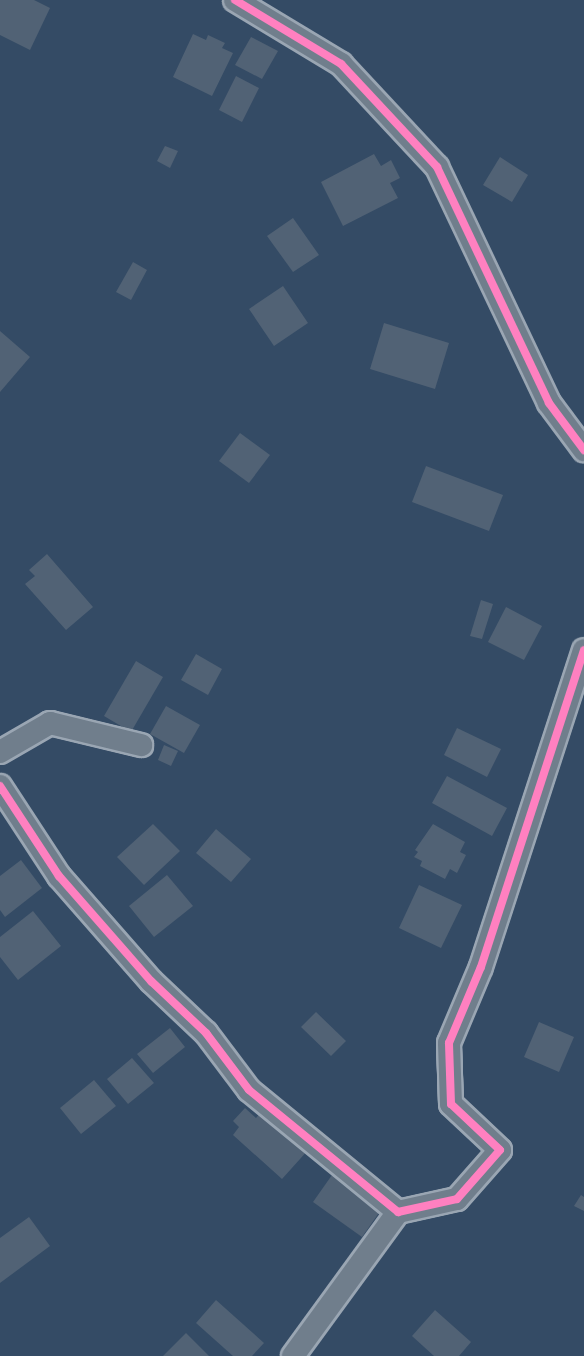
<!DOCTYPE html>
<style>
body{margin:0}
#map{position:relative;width:584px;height:1356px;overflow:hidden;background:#344b65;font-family:Mynerve,sans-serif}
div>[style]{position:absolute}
.building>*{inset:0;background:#516275}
.roads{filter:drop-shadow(2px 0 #9aa6b3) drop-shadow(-2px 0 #9aa6b3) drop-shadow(0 2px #9aa6b3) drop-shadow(0 -2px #9aa6b3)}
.street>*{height:22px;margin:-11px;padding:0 11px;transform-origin:11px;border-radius:11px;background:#707e8c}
.cycleway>*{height:8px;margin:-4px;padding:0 4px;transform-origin:4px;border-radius:4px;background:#ff80c0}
span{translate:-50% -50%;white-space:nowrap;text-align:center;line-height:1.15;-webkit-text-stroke:4.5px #1f4a7a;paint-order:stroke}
</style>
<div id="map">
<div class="building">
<div style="clip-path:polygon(0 0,34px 0,50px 8px,30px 50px,0 35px)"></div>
<div style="clip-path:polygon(193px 34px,206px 40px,208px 35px,225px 43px,222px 48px,233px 53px,212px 96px,173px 77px)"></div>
<div style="clip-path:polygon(251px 37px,278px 51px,262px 79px,235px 65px)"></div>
<div style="clip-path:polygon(236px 76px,259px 88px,242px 122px,219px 110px)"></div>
<div style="clip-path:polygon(165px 146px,178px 151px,170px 168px,157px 161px)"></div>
<div style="clip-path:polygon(374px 154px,381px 166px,391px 160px,400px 178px,390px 183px,398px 198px,343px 226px,321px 182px)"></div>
<div style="clip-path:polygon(500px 157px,528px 175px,512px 202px,483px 185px)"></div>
<div style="clip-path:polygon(293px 218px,319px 255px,293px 272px,267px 236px)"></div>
<div style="clip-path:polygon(133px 262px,147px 270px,131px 300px,116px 292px)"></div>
<div style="clip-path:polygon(283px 286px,308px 323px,274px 346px,249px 309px)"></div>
<div style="clip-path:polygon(384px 323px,449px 343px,435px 389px,370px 369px)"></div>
<div style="clip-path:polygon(0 331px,30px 357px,0 392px)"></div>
<div style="clip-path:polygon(240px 433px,270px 455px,249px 483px,219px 461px)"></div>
<div style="clip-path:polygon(426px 466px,503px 495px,489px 531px,412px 502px)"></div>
<div style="clip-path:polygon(47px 554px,93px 607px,66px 630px,25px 584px,35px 576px,29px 570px)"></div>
<div style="clip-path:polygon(481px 600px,493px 604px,482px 639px,470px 636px)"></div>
<div style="clip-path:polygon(506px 607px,542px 626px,524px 660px,488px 642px)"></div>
<div style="clip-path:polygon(196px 654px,222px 669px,208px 695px,181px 680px)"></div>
<div style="clip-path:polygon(136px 661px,163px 677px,131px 732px,104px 716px)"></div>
<div style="clip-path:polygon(166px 706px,200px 725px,184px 753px,150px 734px)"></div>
<div style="clip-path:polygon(457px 728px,501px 749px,487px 777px,444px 755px)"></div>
<div style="clip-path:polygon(164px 745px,178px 751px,171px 766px,158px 760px)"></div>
<div style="clip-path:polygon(447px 776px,507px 808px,492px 836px,432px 803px)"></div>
<div style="clip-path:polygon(153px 824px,180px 851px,144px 885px,117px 857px)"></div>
<div style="clip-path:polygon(433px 824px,465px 842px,460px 852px,466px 855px,457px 873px,450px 869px,445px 879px,420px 866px,422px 861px,414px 857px,418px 852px,415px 850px)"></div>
<div style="clip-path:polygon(216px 829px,251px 859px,231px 882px,196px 853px)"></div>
<div style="clip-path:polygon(21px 860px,42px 888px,5px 917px,0 910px,0 876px)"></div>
<div style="clip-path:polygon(167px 875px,193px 906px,154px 937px,129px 906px)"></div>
<div style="clip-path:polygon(419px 885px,462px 905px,441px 948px,399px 928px)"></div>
<div style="clip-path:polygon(33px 911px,61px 946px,18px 980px,0 957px,0 937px)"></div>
<div style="clip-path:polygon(316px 1012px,346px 1041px,331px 1056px,301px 1027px)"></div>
<div style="clip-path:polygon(539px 1022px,574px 1037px,559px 1072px,524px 1057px)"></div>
<div style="clip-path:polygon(170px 1028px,185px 1047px,153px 1073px,137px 1054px)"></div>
<div style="clip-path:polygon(132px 1058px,154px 1083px,128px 1104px,107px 1079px)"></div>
<div style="clip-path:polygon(94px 1080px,116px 1106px,81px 1134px,60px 1108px)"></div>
<div style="clip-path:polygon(245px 1108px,256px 1118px,264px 1109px,309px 1149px,282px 1179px,233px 1135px,239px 1127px,233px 1121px)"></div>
<div style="clip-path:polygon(332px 1175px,381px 1210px,362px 1237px,313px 1202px)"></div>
<div style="clip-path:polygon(581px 1195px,584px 1197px,584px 1211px,574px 1206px)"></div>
<div style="clip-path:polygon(29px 1217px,50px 1246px,0 1283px,0 1238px)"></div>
<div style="clip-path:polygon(216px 1300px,264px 1343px,252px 1356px,233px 1356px,196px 1323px)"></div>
<div style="clip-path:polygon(435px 1310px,471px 1342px,459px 1356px,434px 1356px,412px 1336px)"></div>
<div style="clip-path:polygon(186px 1333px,209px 1356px,163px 1356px)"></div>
</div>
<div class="roads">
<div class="street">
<div style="left:235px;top:0;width:124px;rotate:31.1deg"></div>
<div style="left:341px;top:64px;width:141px;rotate:47deg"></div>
<div style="left:437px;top:167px;width:261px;rotate:64.6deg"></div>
<div style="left:549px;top:403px;width:59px;rotate:53.3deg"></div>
<div style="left:0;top:752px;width:58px;rotate:-30.1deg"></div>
<div style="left:50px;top:723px;width:94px;rotate:13.6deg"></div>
<div style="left:0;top:786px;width:108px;rotate:56.8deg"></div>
<div style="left:59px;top:876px;width:140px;rotate:48.8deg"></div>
<div style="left:151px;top:981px;width:76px;rotate:43.4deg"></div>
<div style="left:206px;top:1033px;width:71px;rotate:53deg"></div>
<div style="left:249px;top:1090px;width:193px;rotate:39.3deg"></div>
<div style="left:398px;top:1212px;width:60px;rotate:-12.4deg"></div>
<div style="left:457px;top:1199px;width:65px;rotate:-48.7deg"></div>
<div style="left:500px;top:1150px;width:67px;rotate:-136.8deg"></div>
<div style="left:451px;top:1104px;width:61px;rotate:-91.9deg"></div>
<div style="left:449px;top:1043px;width:82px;rotate:-67.2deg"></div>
<div style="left:481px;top:967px;width:333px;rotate:-72deg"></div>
<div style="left:293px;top:1356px;width:178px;rotate:-53.9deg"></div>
</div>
</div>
<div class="cycleway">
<div style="left:235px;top:0;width:124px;rotate:31.1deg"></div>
<div style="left:341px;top:64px;width:141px;rotate:47deg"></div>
<div style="left:437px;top:167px;width:261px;rotate:64.6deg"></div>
<div style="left:549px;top:403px;width:59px;rotate:53.3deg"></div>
<div style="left:0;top:786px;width:108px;rotate:56.8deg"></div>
<div style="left:59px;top:876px;width:140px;rotate:48.8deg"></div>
<div style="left:151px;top:981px;width:76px;rotate:43.4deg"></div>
<div style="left:206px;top:1033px;width:71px;rotate:53deg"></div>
<div style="left:249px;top:1090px;width:193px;rotate:39.3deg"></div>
<div style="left:398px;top:1212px;width:60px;rotate:-12.4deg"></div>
<div style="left:457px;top:1199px;width:65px;rotate:-48.7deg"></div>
<div style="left:500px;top:1150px;width:67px;rotate:-136.8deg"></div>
<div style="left:451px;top:1104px;width:61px;rotate:-91.9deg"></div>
<div style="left:449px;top:1043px;width:82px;rotate:-67.2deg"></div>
<div style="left:481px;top:967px;width:333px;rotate:-72deg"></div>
</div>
</div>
